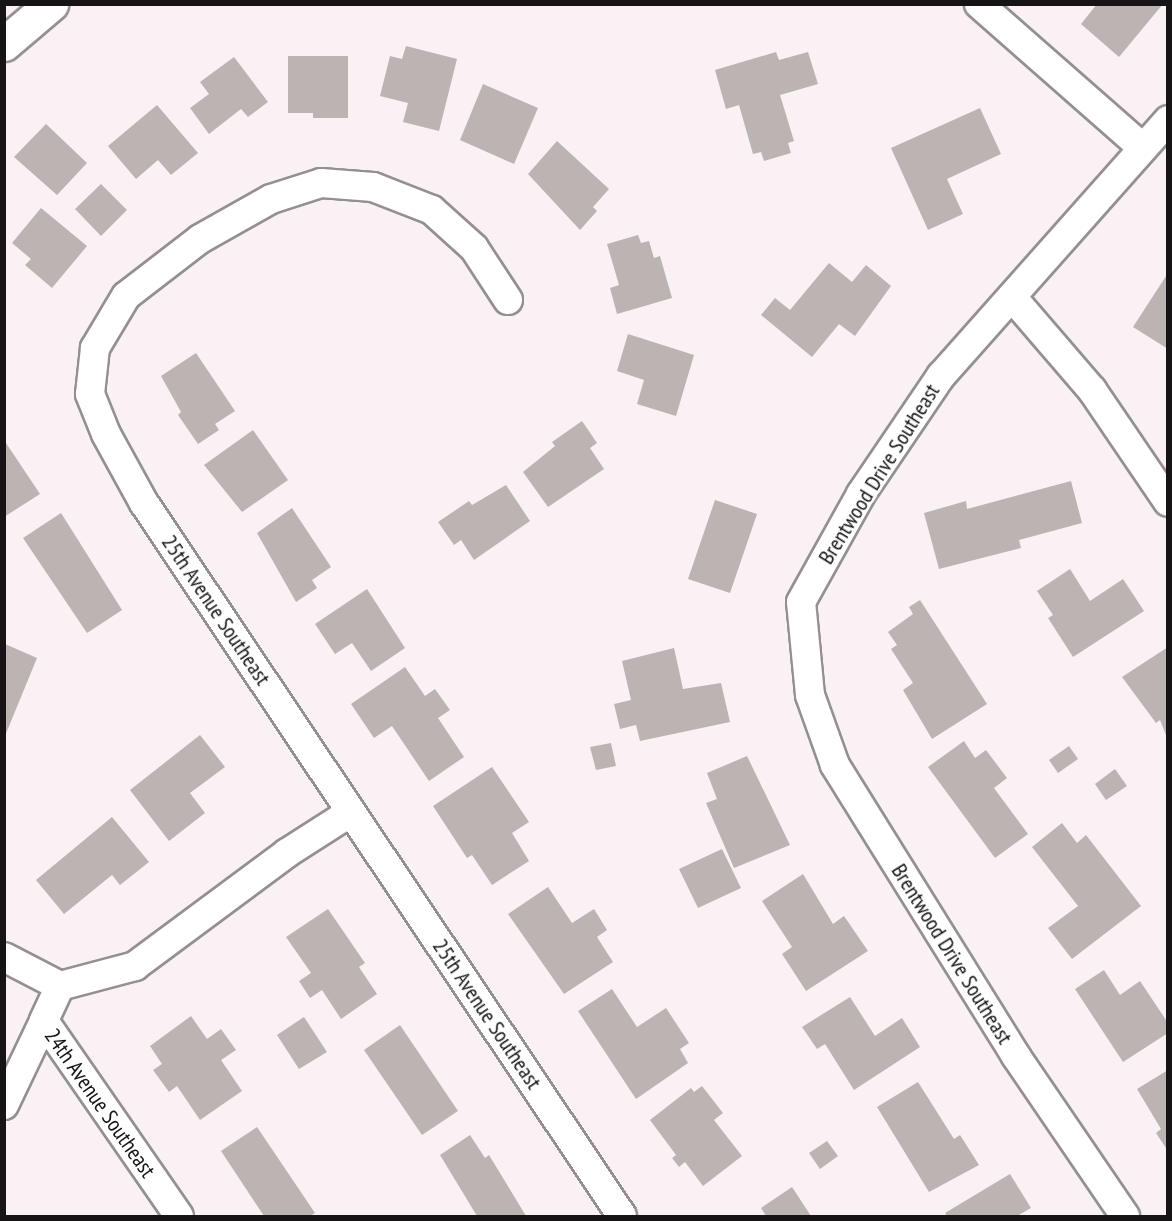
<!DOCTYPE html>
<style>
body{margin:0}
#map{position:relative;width:1172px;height:1221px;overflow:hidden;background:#f9f1f3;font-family:"PT Sans Narrow",sans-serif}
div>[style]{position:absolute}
.building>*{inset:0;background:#bbb4b3}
.roads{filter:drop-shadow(2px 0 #958f90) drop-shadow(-2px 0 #958f90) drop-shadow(0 2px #958f90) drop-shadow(0 -2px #958f90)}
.minor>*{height:28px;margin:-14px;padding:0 14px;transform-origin:14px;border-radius:14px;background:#fff}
.secondary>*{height:33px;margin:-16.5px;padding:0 16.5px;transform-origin:16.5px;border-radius:16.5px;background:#fff}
span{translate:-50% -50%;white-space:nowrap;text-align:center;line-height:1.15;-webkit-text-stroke:5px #fff;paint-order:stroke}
.street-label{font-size:22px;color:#161414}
.frame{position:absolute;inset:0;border:6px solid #161414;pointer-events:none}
</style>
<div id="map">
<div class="building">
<div style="clip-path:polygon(1097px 4px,1163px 4px,1119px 57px,1081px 24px)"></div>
<div style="clip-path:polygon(406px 46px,457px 59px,439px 131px,403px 122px,408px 103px,380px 96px,390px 56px,402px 59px)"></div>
<div style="clip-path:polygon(776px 52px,779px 60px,808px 52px,818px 84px,780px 95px,794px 141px,788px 143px,791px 153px,764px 161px,761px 152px,753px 154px,739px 105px,726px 109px,715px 70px)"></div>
<div style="clip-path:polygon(288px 56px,348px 56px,348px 118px,313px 118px,313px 113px,288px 113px)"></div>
<div style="clip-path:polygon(234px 57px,268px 102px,248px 117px,241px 109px,209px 134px,190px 108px,209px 94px,200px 82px)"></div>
<div style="clip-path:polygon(483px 84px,538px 108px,514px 164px,460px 140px)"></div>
<div style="clip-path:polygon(157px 105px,198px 153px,171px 175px,158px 160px,136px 179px,108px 146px)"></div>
<div style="clip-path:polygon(980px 108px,1001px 154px,947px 179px,963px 214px,928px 230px,891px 148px)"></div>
<div style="clip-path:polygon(46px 124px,87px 163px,57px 195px,14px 157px)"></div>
<div style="clip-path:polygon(557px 141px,609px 189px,593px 207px,597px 211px,580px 230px,528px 174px)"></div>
<div style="clip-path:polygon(101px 184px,127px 210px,101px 236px,75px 209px)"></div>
<div style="clip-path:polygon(41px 208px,87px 246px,52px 288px,25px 265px,31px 259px,12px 243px)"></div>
<div style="clip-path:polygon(638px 235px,641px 243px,649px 241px,654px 258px,660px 256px,672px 298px,617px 314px,610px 288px,619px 285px,607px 244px)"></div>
<div style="clip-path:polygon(829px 263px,852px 282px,866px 265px,891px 286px,855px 336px,839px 324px,812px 357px,761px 315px,775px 298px,790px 310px)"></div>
<div style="clip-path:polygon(1168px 273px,1168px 349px,1133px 327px)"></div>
<div style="clip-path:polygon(628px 334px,694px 355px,676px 416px,637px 404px,644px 380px,617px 371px)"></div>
<div style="clip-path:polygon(196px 353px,235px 411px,215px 424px,219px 430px,198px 444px,178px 415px,181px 412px,161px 376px)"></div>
<div style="clip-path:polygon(582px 421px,597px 443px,590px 448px,604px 469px,548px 507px,523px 472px,555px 446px,552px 442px)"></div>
<div style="clip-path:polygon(253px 430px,288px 480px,242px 512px,204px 465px)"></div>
<div style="clip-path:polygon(4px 440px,40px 494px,4px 517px)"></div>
<div style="clip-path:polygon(1071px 481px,1082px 523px,1019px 540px,1021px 548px,939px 569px,924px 513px,966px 501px,967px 509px)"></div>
<div style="clip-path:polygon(506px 485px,530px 521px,474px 560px,461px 540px,454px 545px,438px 522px,469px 501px,472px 505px)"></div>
<div style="clip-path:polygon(715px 500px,757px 514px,730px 593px,688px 579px)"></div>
<div style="clip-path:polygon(292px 508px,331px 567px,312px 580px,317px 588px,296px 602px,257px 533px)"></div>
<div style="clip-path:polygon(61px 513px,122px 610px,87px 633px,23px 538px)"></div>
<div style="clip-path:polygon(1070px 569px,1090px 601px,1123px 579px,1144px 611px,1073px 657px,1048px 618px,1053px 615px,1037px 591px)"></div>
<div style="clip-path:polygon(367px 589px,405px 648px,371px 671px,352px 643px,335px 654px,315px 624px)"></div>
<div style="clip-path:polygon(920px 600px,987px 704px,932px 739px,903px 690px,913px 683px,891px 649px,897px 645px,888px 632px,913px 614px,909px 607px)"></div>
<div style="clip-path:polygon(5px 644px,37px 658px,5px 736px)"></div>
<div style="clip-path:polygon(1168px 647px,1168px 740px,1160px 720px,1156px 723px,1122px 677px)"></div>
<div style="clip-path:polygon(674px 648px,683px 689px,721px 683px,730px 722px,640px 741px,636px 725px,620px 729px,614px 704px,631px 700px,622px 661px)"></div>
<div style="clip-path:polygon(405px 667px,425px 696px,435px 689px,450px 710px,438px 718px,464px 757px,429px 781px,392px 726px,374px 738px,351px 704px)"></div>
<div style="clip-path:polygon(200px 735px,225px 767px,190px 793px,205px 813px,169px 841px,130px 790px)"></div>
<div style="clip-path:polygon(964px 741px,975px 758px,986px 750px,1007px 778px,994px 788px,1028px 834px,995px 858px,928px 767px)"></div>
<div style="clip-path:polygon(611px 743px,616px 766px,596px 770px,590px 747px)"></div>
<div style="clip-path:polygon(1069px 746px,1078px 759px,1058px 773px,1049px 760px)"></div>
<div style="clip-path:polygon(747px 756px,790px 845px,734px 868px,706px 803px,717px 799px,707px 773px)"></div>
<div style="clip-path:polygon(492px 767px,529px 822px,512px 833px,529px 861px,492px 885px,472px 855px,467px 858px,433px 806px)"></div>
<div style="clip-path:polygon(1115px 769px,1127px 786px,1106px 800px,1095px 784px)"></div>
<div style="clip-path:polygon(112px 817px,149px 862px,120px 885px,112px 875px,64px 914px,36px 880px)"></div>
<div style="clip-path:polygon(1062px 823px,1077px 843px,1086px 835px,1141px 906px,1072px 959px,1048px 928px,1078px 906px,1032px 847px)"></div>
<div style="clip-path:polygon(722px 849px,741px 888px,698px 908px,679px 869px)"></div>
<div style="clip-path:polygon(803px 874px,833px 924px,844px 916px,868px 951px,806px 991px,782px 954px,792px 947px,762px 901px)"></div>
<div style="clip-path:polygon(548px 887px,572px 923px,594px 909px,607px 930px,597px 937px,613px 962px,564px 994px,508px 914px)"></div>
<div style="clip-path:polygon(328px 909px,365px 963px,359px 967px,377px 994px,341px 1019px,322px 990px,310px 998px,299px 981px,311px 973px,286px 937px)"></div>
<div style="clip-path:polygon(1104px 970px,1120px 995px,1140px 981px,1168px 1023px,1168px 1033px,1123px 1062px,1075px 989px)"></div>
<div style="clip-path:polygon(612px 989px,637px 1027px,666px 1008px,689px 1043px,680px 1049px,688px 1063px,636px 1099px,578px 1011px)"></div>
<div style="clip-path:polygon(850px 997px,875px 1036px,902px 1018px,920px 1047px,854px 1090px,825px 1044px,817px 1049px,802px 1027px)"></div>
<div style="clip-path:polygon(191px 1016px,207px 1039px,221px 1029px,236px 1050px,221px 1060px,242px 1091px,200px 1120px,177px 1086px,169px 1092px,153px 1070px,162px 1064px,150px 1046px)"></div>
<div style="clip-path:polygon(304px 1017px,327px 1052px,299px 1069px,277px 1035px)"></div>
<div style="clip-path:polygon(400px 1025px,458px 1111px,422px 1135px,364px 1050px)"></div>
<div style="clip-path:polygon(1168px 1070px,1168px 1151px,1156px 1133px,1161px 1129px,1137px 1089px)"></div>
<div style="clip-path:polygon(918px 1082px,954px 1139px,960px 1135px,979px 1165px,929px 1192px,877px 1107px)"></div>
<div style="clip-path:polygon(702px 1086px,723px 1113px,714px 1120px,742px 1156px,703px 1186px,685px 1162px,679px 1167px,672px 1158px,676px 1155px,650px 1120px,691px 1088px,694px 1092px)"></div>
<div style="clip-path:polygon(257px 1127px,315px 1213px,310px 1216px,264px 1216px,221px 1151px)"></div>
<div style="clip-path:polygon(470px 1135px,485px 1158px,489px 1155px,526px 1216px,477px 1216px,440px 1155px)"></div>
<div style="clip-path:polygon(827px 1141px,838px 1156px,820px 1169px,809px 1153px)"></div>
<div style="clip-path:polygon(1010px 1174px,1031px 1208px,1017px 1216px,947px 1216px,945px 1213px)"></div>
<div style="clip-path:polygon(792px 1187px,811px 1216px,766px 1216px,761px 1208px)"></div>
</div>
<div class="roads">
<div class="minor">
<div style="left:979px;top:4px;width:218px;rotate:41.3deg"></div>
<div style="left:1012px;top:297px;width:123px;rotate:49.3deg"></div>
<div style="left:1092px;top:390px;width:135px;rotate:55.8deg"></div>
<div style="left:508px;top:300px;width:62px;rotate:-123.2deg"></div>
<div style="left:474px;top:248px;width:57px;rotate:-137.9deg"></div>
<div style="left:432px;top:210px;width:63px;rotate:-158.7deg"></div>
<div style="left:373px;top:187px;width:52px;rotate:-175.6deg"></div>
<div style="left:321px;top:183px;width:52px;rotate:162.3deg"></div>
<div style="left:271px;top:199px;width:81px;rotate:150.6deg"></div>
<div style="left:200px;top:239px;width:93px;rotate:142.4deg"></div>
<div style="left:126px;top:296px;width:61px;rotate:120.8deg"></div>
<div style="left:95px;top:348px;width:46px;rotate:96.2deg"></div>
<div style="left:90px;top:394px;width:43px;rotate:68.2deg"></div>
<div style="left:106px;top:434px;width:79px;rotate:61.2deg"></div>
<div style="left:144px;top:503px;width:858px;rotate:56.16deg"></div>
<div style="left:4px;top:957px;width:63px;rotate:27.4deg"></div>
<div style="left:60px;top:986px;width:78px;rotate:-14.9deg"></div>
<div style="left:135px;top:966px;width:189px;rotate:-36.6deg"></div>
<div style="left:287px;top:853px;width:76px;rotate:-32.6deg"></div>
<div style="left:60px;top:986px;width:38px;rotate:115deg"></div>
<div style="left:44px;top:1021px;width:237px;rotate:55.3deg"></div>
<div style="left:4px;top:1105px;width:93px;rotate:-64.5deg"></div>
<div style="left:1125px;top:1216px;width:194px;rotate:-124.3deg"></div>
<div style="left:1016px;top:1056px;width:343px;rotate:-121.9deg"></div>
<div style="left:835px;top:765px;width:74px;rotate:-109.7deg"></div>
<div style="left:810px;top:695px;width:93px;rotate:-95.5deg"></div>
<div style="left:801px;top:602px;width:124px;rotate:-60.9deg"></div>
<div style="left:861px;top:494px;width:143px;rotate:-55.9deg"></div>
<div style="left:941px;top:376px;width:342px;rotate:-48.4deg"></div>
</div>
<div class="secondary">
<div style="left:4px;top:44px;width:62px;rotate:-40.4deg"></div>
</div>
</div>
<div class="street-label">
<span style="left:879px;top:474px;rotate:-58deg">Brentwood Drive Southeast</span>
<span style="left:216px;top:610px;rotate:56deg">25th Avenue Southeast</span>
<span style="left:952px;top:954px;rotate:58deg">Brentwood Drive Southeast</span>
<span style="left:487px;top:1014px;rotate:56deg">25th Avenue Southeast</span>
<span style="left:100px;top:1103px;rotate:55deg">24th Avenue Southeast</span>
</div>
<div class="frame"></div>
</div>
